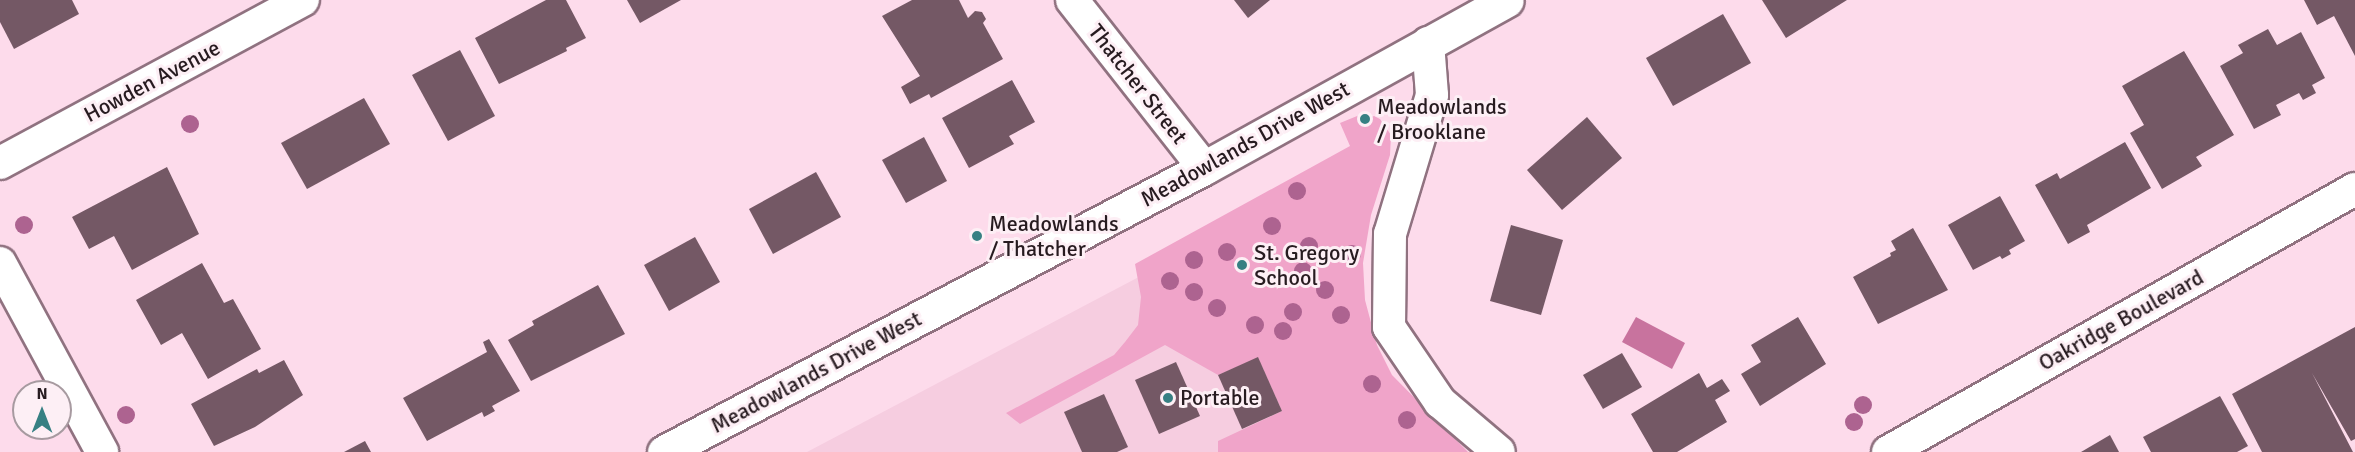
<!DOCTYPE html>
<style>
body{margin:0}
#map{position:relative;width:2355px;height:452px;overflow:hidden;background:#fddbeb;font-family:Signika,sans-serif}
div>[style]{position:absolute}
.built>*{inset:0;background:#f6cde0}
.green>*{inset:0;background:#f0a4c9}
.water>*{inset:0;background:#c8739e}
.building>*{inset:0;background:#745865}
.roads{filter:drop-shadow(2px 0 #907280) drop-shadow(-2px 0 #907280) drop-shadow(0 2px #907280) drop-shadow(0 -2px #907280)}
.minor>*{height:32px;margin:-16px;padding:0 16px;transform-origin:16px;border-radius:16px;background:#fff}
.secondary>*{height:33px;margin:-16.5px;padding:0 16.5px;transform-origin:16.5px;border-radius:16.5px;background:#fff}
.trees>*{width:18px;height:18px;margin:-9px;border-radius:50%;background:#ad6390}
.dots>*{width:16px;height:16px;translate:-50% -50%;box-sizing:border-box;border:3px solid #fdeff5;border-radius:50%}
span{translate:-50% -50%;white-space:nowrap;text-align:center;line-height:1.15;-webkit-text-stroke:6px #fdeff5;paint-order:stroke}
.street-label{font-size:22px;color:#271b20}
.poi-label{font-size:22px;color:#271b20}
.left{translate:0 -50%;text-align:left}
.north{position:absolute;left:12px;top:380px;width:60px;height:60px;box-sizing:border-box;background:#fdeff5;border:2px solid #a79aa0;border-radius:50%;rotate:0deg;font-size:16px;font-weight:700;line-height:24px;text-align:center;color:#271b20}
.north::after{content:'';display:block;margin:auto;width:21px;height:27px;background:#378083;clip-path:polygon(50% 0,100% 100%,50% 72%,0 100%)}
</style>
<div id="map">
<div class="built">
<div style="clip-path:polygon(1353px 164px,1291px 365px,1417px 452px,807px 452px)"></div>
</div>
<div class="green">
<div style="clip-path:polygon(1362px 114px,1365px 119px,1374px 116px,1380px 119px,1391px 135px,1390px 155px,1371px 215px,1363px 263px,1365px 300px,1377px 345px,1392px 375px,1468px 452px,1218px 452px,1218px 441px,1282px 411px,1258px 358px,1218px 375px,1165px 345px,1020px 424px,1006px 413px,1114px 355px,1125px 342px,1138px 325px,1141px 297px,1135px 264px,1350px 146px,1340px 123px)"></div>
</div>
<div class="water">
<div style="clip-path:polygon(1636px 317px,1685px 343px,1672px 369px,1622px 342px)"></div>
</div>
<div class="building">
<div style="clip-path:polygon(0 0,72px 0,79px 14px,14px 49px,0 22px)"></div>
<div style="clip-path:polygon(546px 0,566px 0,586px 38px,566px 48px,567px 51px,499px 84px,475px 38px)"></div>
<div style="clip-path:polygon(627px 0,681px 0,640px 23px)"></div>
<div style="clip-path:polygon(912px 0,959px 0,968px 18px,975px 11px,982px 12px,986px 19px,983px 23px,1003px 59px,931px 98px,929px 94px,910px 104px,901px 87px,920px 76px,882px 16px)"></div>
<div style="clip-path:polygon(1234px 0,1270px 0,1248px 18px)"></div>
<div style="clip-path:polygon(1762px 0,1847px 0,1786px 38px)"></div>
<div style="clip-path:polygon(2304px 0,2355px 0,2355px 56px,2334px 16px,2317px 25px)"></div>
<div style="clip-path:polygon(1723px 14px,1751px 63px,1673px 106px,1646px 58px)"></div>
<div style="clip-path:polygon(2268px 29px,2277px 45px,2301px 32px,2325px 78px,2312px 85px,2316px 93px,2303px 100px,2299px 93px,2276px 105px,2281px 115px,2254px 129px,2220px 66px,2243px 53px,2238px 45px)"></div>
<div style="clip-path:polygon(460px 50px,495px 116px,448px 141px,412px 75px)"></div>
<div style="clip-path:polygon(2184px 51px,2234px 135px,2196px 157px,2202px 166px,2162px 189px,2130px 133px,2144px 125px,2122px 86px)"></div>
<div style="clip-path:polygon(1012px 80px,1035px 122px,1009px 136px,1014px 144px,969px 168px,942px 118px)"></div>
<div style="clip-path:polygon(364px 98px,390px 144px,307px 189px,281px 143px)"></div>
<div style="clip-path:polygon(1587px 117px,1622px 158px,1562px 210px,1527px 170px)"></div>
<div style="clip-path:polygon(924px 137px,947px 181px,906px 203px,882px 160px)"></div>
<div style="clip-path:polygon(2125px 142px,2151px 188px,2087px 225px,2090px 232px,2068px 244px,2035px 185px,2057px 173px,2060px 179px)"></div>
<div style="clip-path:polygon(167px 167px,199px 234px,132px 270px,114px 236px,89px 249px,72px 217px)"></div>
<div style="clip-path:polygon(816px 172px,841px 217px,773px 254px,749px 209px)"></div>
<div style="clip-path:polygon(2000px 196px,2025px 241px,2009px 250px,2011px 254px,2002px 259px,2000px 256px,1973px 270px,1948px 225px)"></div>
<div style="clip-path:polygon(1511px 225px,1563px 240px,1541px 315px,1490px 301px)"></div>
<div style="clip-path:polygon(1913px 228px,1948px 290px,1878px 324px,1853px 277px,1891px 256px,1890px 253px,1896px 250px,1891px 241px)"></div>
<div style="clip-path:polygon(695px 237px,720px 282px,669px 311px,644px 265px)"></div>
<div style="clip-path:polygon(202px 263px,224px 303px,233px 299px,261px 349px,208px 379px,182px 333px,161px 345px,136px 300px)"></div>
<div style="clip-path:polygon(598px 285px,625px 334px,531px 381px,508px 340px,534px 325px,532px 321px)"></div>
<div style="clip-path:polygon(1798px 317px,1826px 364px,1760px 406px,1741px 374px,1761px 362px,1751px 345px)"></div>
<div style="clip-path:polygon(2355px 327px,2355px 439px,2351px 441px,2312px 373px,2353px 452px,2262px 452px,2232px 394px)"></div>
<div style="clip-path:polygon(489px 339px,520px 391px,492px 406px,495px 411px,484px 417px,482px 412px,427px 441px,403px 398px,487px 352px,483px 342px)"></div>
<div style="clip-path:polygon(1622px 353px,1642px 387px,1603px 409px,1583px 375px)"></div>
<div style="clip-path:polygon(1258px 357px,1282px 411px,1242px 429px,1218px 375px)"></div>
<div style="clip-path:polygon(284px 360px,303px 395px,255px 427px,214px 446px,191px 404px,257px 369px,259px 373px)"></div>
<div style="clip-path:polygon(1176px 362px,1200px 416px,1159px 434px,1135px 380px)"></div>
<div style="clip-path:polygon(1699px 373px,1707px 388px,1722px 379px,1730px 391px,1715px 400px,1727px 422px,1677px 452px,1653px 452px,1631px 414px)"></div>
<div style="clip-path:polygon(1104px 394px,1128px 447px,1117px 452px,1082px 452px,1064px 412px)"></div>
<div style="clip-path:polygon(2220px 396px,2248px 446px,2237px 452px,2151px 452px,2143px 437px)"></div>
<div style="clip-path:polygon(2110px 435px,2119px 452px,2081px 452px)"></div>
<div style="clip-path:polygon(365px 441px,371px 452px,344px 452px)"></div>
</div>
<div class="roads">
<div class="minor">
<div style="left:1072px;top:0;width:214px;rotate:51.8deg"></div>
<div style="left:1428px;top:43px;width:52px;rotate:85.6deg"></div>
<div style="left:1432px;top:95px;width:145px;rotate:106.8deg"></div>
<div style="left:1390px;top:234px;width:93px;rotate:90.6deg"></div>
<div style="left:1389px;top:327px;width:91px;rotate:55.8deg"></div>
<div style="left:1440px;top:402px;width:77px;rotate:40.3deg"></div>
<div style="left:0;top:163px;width:344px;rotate:-28.3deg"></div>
<div style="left:0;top:263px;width:215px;rotate:61.6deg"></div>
<div style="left:1888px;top:452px;width:536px;rotate:-29.39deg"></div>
</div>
<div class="secondary">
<div style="left:664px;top:452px;width:610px;rotate:-27.74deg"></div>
<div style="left:1204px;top:168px;width:346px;rotate:-29deg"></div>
</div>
</div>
<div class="trees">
<div style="left:190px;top:124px"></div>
<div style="left:1297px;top:191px"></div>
<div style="left:24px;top:225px"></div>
<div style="left:1272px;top:226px"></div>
<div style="left:1309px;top:246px"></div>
<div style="left:1227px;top:252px"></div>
<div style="left:1352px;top:254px"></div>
<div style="left:1194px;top:260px"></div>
<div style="left:1303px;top:271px"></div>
<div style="left:1170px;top:281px"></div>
<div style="left:1325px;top:290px"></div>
<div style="left:1194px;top:292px"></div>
<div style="left:1217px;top:308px"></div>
<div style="left:1293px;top:312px"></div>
<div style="left:1341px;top:315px"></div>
<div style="left:1255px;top:325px"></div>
<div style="left:1283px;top:331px"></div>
<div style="left:1372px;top:384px"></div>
<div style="left:1863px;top:405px"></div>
<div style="left:126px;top:415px"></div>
<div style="left:1407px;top:420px"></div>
<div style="left:1854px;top:422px"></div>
</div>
<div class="dots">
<div style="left:1365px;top:119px;background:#378083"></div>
<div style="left:977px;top:236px;background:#378083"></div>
<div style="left:1242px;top:265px;background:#378083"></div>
<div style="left:1168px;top:398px;background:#378083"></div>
</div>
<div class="street-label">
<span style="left:152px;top:81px;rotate:-28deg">Howden Avenue</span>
<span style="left:1138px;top:84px;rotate:52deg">Thatcher Street</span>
<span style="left:1245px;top:144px;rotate:-29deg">Meadowlands Drive West</span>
<span style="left:2121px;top:320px;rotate:-29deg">Oakridge Boulevard</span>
<span style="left:816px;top:372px;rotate:-28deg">Meadowlands Drive West</span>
</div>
<div class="poi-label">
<span class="left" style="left:1377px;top:119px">Meadowlands<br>/ Brooklane</span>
<span class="left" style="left:989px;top:236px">Meadowlands<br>/ Thatcher</span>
<span class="left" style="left:1254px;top:265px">St. Gregory<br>School</span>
<span class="left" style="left:1180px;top:398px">Portable</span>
</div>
<div class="north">N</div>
</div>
